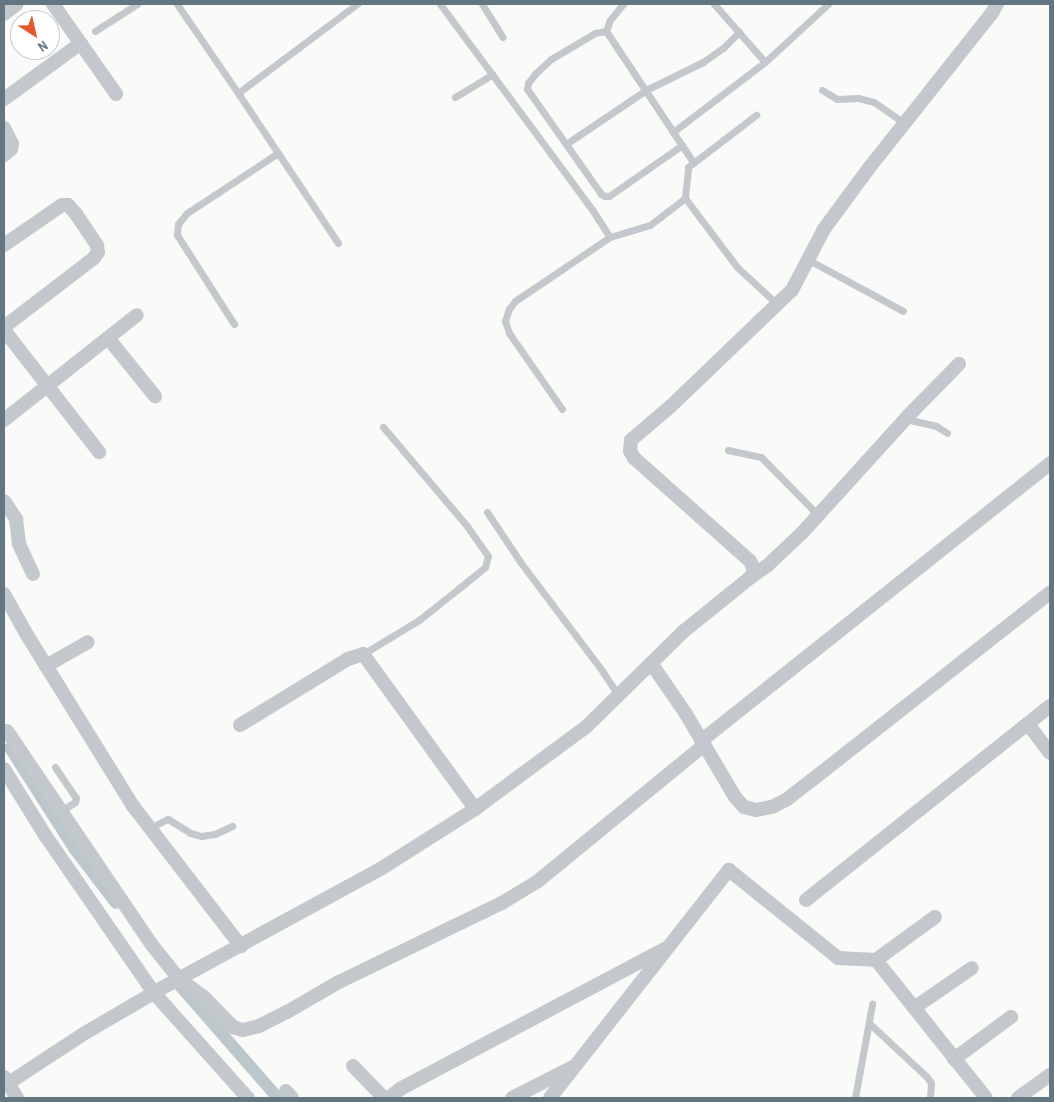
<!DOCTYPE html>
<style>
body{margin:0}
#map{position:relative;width:1054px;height:1102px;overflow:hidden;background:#fafaf8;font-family:"Archivo Narrow",sans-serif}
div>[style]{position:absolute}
.canal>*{height:12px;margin:-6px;padding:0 6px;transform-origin:6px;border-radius:6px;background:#bbc7cb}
.lane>*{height:7px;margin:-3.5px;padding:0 3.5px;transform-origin:3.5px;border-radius:3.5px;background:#c3c8cc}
.street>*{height:14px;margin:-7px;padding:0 7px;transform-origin:7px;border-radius:7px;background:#c3c8cc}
span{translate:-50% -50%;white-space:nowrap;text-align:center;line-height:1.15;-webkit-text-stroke:5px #fff;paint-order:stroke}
.frame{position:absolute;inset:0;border:5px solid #657683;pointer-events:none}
.north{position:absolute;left:10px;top:10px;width:50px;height:50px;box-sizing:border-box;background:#fff;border:1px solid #c1c8cd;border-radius:50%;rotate:145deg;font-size:14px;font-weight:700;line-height:20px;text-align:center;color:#657683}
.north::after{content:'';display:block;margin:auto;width:18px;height:22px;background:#e4572e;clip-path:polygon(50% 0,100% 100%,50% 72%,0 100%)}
</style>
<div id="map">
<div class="canal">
<div style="left:10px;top:748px;width:119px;rotate:57.4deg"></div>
<div style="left:74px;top:848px;width:69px;rotate:52.6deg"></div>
<div style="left:175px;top:980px;width:157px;rotate:48.9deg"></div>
</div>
<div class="lane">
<div style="left:177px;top:4px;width:108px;rotate:55.6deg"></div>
<div style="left:440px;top:4px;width:257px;rotate:53.5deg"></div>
<div style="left:593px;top:211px;width:31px;rotate:57deg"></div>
<div style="left:482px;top:4px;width:39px;rotate:58deg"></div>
<div style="left:623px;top:4px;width:21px;rotate:129deg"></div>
<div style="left:610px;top:20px;width:12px;rotate:110deg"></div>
<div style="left:606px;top:31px;width:157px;rotate:56.4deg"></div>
<div style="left:714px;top:4px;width:77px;rotate:48.7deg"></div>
<div style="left:765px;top:62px;width:86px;rotate:-42.6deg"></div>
<div style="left:95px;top:31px;width:50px;rotate:-32.7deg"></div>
<div style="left:606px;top:31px;width:11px;rotate:170deg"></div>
<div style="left:595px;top:33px;width:51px;rotate:149.4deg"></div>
<div style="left:551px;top:59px;width:22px;rotate:137deg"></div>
<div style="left:535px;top:74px;width:11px;rotate:128deg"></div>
<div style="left:528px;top:83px;width:6px;rotate:99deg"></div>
<div style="left:527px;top:89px;width:128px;rotate:54.8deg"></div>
<div style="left:601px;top:194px;width:4px;rotate:27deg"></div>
<div style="left:605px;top:196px;width:4px"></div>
<div style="left:609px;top:196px;width:89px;rotate:-34.9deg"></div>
<div style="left:822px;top:90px;width:17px;rotate:31deg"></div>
<div style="left:837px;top:99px;width:21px;rotate:-3deg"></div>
<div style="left:858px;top:98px;width:16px;rotate:14deg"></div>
<div style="left:874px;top:102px;width:37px;rotate:35deg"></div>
<div style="left:455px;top:97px;width:44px;rotate:-31.2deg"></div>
<div style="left:673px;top:132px;width:116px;rotate:-37.3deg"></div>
<div style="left:566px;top:144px;width:97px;rotate:-34deg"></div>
<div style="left:646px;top:90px;width:64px;rotate:-26.2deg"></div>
<div style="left:703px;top:62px;width:24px;rotate:-35deg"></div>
<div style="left:723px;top:48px;width:23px;rotate:-45deg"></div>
<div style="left:685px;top:198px;width:31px;rotate:-84deg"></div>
<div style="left:688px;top:167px;width:86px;rotate:-37.4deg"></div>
<div style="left:338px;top:243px;width:180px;rotate:-123.7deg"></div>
<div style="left:238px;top:93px;width:149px;rotate:-36.8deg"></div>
<div style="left:807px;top:259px;width:109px;rotate:28.4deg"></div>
<div style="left:234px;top:324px;width:106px;rotate:-122.6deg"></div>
<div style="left:177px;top:235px;width:11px;rotate:-85deg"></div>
<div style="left:178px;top:224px;width:14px;rotate:-51deg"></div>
<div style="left:187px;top:213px;width:109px;rotate:-33.4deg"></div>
<div style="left:562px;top:409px;width:93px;rotate:-124.9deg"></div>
<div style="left:509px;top:333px;width:13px;rotate:-108deg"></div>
<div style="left:505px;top:321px;width:13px;rotate:-72deg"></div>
<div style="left:509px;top:309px;width:10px;rotate:-53deg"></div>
<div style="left:515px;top:301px;width:115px;rotate:-34deg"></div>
<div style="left:610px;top:237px;width:42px;rotate:-16.7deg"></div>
<div style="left:650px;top:225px;width:44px;rotate:-37.6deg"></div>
<div style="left:685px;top:198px;width:86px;rotate:53deg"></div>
<div style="left:737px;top:267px;width:54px;rotate:42.8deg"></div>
<div style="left:906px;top:419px;width:31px;rotate:13deg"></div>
<div style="left:936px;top:426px;width:13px;rotate:32deg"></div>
<div style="left:728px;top:450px;width:34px;rotate:12deg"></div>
<div style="left:761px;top:457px;width:81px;rotate:45.5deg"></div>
<div style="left:487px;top:512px;width:61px;rotate:56.3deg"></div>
<div style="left:521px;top:563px;width:136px;rotate:53deg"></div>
<div style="left:603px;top:672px;width:27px;rotate:57deg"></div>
<div style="left:363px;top:654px;width:66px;rotate:-31.3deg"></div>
<div style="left:419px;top:620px;width:50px;rotate:-38.5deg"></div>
<div style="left:458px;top:589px;width:35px;rotate:-39deg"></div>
<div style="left:485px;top:567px;width:11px;rotate:-75deg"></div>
<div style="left:488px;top:556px;width:37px;rotate:-125deg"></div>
<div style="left:467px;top:526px;width:130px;rotate:-130.3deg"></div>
<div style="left:55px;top:767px;width:37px;rotate:56deg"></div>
<div style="left:76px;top:798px;width:4px;rotate:104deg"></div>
<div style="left:75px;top:802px;width:17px;rotate:147deg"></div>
<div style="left:150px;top:828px;width:20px;rotate:-27deg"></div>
<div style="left:168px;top:819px;width:26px;rotate:32deg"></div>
<div style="left:190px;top:833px;width:11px;rotate:15deg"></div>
<div style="left:201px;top:836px;width:14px;rotate:-8deg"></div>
<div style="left:215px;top:834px;width:19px;rotate:-25deg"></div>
<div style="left:869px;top:1023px;width:79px;rotate:43deg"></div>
<div style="left:927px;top:1077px;width:7px;rotate:56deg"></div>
<div style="left:931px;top:1083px;width:15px;rotate:94deg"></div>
<div style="left:855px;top:1098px;width:96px;rotate:-79.7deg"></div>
</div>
<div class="street">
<div style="left:53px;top:4px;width:110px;rotate:55deg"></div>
<div style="left:4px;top:14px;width:16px;rotate:-38deg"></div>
<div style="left:4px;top:99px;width:95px;rotate:-36deg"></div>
<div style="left:4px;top:128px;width:18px;rotate:63deg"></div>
<div style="left:12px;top:144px;width:5px;rotate:101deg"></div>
<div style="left:11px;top:149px;width:9px;rotate:139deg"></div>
<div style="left:4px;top:245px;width:70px;rotate:-34.6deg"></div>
<div style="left:62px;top:205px;width:6px"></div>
<div style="left:68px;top:205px;width:12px;rotate:48deg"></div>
<div style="left:76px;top:214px;width:37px;rotate:56deg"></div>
<div style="left:97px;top:245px;width:7px;rotate:82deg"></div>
<div style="left:98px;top:252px;width:7px;rotate:124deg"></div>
<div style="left:94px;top:258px;width:113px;rotate:142.5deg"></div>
<div style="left:4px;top:330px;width:155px;rotate:52.1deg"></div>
<div style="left:108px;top:338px;width:75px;rotate:51deg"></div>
<div style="left:4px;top:420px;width:169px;rotate:-38.3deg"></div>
<div style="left:4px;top:501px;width:22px;rotate:56deg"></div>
<div style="left:16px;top:519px;width:25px;rotate:83deg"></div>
<div style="left:19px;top:544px;width:33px;rotate:65deg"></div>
<div style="left:751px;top:577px;width:21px;rotate:-35deg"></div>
<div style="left:768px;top:565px;width:47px;rotate:-43.3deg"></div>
<div style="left:802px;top:533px;width:158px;rotate:-47.8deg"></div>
<div style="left:908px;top:416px;width:73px;rotate:-45.6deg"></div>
<div style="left:4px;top:594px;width:47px;rotate:60.7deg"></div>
<div style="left:27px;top:635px;width:201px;rotate:58.2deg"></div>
<div style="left:133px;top:806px;width:177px;rotate:52.4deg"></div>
<div style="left:651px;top:663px;width:62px;rotate:55.5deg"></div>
<div style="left:686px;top:714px;width:96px;rotate:59.4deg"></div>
<div style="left:735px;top:797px;width:13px;rotate:48deg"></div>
<div style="left:744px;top:807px;width:12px;rotate:14deg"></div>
<div style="left:756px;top:810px;width:16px;rotate:-11deg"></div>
<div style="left:772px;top:807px;width:16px;rotate:-27deg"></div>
<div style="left:786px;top:800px;width:33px;rotate:-38deg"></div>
<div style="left:812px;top:780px;width:303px;rotate:-38.2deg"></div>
<div style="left:46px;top:666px;width:48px;rotate:-29.7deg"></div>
<div style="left:1028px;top:724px;width:36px;rotate:53deg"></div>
<div style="left:240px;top:725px;width:127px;rotate:-31.4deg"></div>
<div style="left:348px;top:659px;width:16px;rotate:-18deg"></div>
<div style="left:363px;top:654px;width:191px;rotate:54.1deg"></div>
<div style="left:7px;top:731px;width:258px;rotate:55.9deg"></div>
<div style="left:152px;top:945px;width:43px;rotate:51.5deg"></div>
<div style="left:179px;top:979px;width:31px;rotate:36deg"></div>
<div style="left:204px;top:997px;width:42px;rotate:46deg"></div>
<div style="left:233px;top:1027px;width:10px;rotate:17deg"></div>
<div style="left:243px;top:1030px;width:16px;rotate:-14deg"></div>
<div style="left:259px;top:1026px;width:31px;rotate:-27deg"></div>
<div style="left:287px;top:1012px;width:58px;rotate:-30.1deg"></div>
<div style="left:337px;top:983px;width:183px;rotate:-25.9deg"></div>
<div style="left:502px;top:903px;width:42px;rotate:-31.4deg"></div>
<div style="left:538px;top:881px;width:215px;rotate:-39.3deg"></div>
<div style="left:701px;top:741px;width:446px;rotate:-38.5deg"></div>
<div style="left:4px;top:769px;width:78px;rotate:58.2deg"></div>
<div style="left:45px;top:835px;width:192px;rotate:55.4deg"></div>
<div style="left:154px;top:993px;width:141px;rotate:48.2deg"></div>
<div style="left:806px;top:900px;width:312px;rotate:-38.5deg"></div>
<div style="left:876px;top:960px;width:73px;rotate:-36.1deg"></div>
<div style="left:914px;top:1008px;width:70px;rotate:-34.6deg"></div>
<div style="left:954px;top:1059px;width:71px;rotate:-36.4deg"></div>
<div style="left:353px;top:1066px;width:45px;rotate:45.9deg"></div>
<div style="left:4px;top:1077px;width:25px;rotate:58deg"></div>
<div style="left:4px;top:1086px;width:97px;rotate:-33.2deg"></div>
<div style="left:85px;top:1033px;width:89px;rotate:-30.3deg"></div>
<div style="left:162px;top:988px;width:251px;rotate:-28.6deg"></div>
<div style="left:382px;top:868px;width:110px;rotate:-32.4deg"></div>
<div style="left:475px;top:809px;width:139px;rotate:-36.5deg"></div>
<div style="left:587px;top:726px;width:136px;rotate:-44.4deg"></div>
<div style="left:684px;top:631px;width:86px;rotate:-38.9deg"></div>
<div style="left:751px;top:577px;width:9px;rotate:-69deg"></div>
<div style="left:754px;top:569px;width:9px;rotate:-117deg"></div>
<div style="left:750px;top:561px;width:155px;rotate:-138.4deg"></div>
<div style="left:634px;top:458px;width:8px;rotate:-120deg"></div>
<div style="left:630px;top:451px;width:11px;rotate:-85deg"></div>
<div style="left:631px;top:440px;width:52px;rotate:-40.4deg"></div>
<div style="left:671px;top:406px;width:168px;rotate:-43.8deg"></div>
<div style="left:792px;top:290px;width:69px;rotate:-62.3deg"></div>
<div style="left:824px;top:229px;width:76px;rotate:-53.6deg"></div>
<div style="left:869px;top:168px;width:198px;rotate:-51.6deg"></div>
<div style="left:992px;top:13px;width:10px;rotate:-61deg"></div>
<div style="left:286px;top:1091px;width:9px;rotate:49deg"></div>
<div style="left:389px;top:1098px;width:14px;rotate:-39deg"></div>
<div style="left:400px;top:1089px;width:299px;rotate:-27.9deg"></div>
<div style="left:512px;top:1098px;width:66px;rotate:-27deg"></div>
<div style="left:550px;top:1098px;width:290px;rotate:-51.9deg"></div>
<div style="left:729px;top:870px;width:140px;rotate:38.9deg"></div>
<div style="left:838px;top:958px;width:38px;rotate:3deg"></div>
<div style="left:876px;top:960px;width:176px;rotate:51.4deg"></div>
<div style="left:1018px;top:1098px;width:39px;rotate:-36deg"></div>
</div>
<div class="frame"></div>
<div class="north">N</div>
</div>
